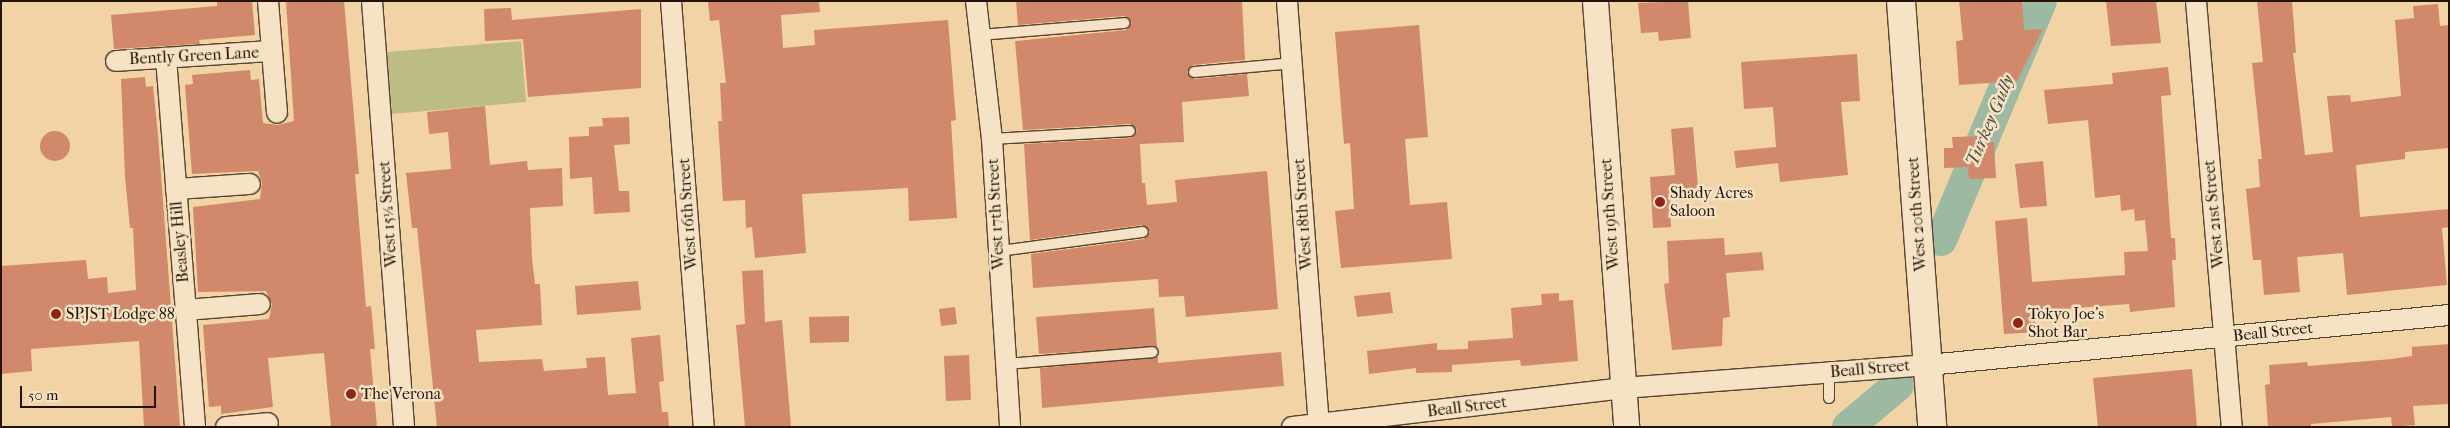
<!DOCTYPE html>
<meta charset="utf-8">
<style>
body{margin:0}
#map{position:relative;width:2450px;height:428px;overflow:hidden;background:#f1d3a6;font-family:"IM FELL French Canon",serif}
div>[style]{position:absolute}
.green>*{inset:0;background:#bcbc85}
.river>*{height:32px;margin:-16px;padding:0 16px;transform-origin:16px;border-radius:16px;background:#9cb9a1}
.building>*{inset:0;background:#d2886a}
.round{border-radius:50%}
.roads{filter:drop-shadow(1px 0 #56432e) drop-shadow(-1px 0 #56432e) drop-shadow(0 1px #56432e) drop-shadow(0 -1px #56432e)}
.service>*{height:10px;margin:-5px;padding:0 5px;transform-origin:5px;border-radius:5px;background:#f6e2c5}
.minor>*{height:20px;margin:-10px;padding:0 10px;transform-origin:10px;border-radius:10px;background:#f6e2c5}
.tertiary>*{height:25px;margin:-12.5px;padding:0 12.5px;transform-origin:12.5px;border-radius:12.5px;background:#f6e2c5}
.secondary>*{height:28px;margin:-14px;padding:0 14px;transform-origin:14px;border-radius:14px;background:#f6e2c5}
.dots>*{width:14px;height:14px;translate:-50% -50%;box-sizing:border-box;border:2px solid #f6e2c5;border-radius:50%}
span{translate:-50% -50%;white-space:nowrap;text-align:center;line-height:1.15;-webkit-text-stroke:5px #f6e2c5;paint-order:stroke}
.street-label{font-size:16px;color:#231306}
.poi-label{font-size:16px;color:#231306}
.left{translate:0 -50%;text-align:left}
.water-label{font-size:18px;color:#4d4d3c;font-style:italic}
.frame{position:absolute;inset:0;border:2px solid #231306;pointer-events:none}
.scale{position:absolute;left:20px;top:386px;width:136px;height:22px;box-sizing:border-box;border:2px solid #231306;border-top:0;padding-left:6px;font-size:15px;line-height:18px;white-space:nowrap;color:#231306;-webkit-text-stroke:4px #f6e2c5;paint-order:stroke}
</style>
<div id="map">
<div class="green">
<div style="clip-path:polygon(521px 41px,526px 102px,392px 114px,387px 52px)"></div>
</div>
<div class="river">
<div style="left:1941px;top:240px;width:259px;rotate:-67.3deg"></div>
<div style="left:1848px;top:427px;width:65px;rotate:-40deg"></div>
</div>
<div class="building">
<div style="clip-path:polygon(217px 1px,252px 1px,255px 35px,199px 40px,200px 44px,114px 49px,111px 15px,217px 6px)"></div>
<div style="clip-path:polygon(286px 1px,344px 1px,359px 174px,355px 174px,366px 307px,371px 306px,375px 349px,370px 349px,377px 427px,331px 427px,324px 353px,268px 358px,273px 407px,221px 414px,221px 406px,209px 407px,203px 325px,269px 319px,272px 304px,266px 291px,198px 292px,193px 207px,260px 199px,262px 183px,258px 171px,192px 174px,185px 85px,193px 84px,192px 75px,250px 70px,251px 80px,259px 79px,263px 123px,278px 125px,294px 121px)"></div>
<div style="clip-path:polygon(819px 1px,820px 12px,781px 15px,783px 48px,815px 45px,814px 30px,948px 20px,956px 120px,951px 121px,957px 218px,909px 221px,908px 188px,802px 194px,806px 253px,755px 258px,752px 227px,746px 228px,745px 200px,723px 201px,718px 121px,722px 121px,720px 83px,726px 83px,719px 20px,710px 21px,708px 2px)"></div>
<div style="clip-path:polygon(1016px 1px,1242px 1px,1245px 60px,1193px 65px,1187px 72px,1195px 79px,1247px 74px,1249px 96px,1182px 102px,1184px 142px,1140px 144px,1142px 183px,1145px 183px,1147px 205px,1177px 202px,1175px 180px,1267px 171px,1278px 309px,1186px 317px,1184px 296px,1159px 297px,1158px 279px,1033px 288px,1031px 254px,1144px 239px,1150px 232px,1142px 225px,1030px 240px,1024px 144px,1130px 138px,1137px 130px,1130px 124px,1023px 130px,1015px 41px,1126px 30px,1132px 23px,1124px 16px,1018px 25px)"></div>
<div style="clip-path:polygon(1688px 1px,1691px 38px,1659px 41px,1658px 32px,1641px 33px,1638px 3px)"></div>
<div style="clip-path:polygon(1959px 1px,2022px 1px,2024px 30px,2043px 29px,2017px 81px,1959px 85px,1956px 41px,1963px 40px)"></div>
<div style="clip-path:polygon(2106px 1px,2156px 1px,2161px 43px,2111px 46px)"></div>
<div style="clip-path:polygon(2257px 1px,2292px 1px,2296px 53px,2293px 53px,2305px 155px,2333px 152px,2327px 96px,2350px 95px,2351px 102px,2401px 96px,2395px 20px,2414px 18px,2413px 6px,2438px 4px,2440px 26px,2449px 25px,2449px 148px,2405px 152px,2405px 159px,2356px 165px,2360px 217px,2449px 209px,2449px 227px,2442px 228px,2447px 285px,2347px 295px,2343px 253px,2297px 257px,2300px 292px,2264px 295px,2261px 260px,2253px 260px,2246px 189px,2260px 187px,2258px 159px,2262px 159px,2252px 63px,2263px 62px)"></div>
<div style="clip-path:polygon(511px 8px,512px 20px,641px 9px,641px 88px,528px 97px,523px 39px,485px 41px,484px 9px)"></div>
<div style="clip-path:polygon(1419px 25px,1428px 137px,1405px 139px,1410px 205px,1447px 202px,1452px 259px,1341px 268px,1335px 211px,1354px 209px,1350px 143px,1344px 144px,1335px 32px)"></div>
<div style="clip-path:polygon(1857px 54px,1860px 101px,1841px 102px,1848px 175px,1780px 182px,1778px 163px,1736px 168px,1734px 151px,1776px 147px,1773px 107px,1744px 109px,1741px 62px)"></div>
<div style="clip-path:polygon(2168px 67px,2171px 95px,2161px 96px,2171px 238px,2175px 238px,2176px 260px,2172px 260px,2175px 307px,2130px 312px,2129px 304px,2034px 311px,2036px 332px,2004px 334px,1995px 221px,2027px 218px,2032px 282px,2125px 275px,2124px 252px,2148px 251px,2145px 220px,2135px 221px,2134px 209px,2121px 211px,2120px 195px,2095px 198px,2088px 120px,2048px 124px,2044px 90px,2113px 84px,2112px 73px)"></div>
<div style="clip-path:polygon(145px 77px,146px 87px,153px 86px,158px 135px,180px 427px,144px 427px,139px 341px,31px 349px,32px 371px,1px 374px,1px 266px,86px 260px,88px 279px,107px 277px,108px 293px,136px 290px,133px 228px,130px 228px,125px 177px,121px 79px)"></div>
<div style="clip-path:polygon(485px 106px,490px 165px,527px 161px,528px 170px,562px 168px,563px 206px,530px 208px,532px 258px,535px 284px,540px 284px,542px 325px,476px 330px,479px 362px,542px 359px,544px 371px,587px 368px,586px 358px,605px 357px,608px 395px,636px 393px,631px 338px,660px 335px,664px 381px,659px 382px,662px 412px,668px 412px,669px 427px,437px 427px,417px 228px,412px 228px,406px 173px,451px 169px,448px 132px,429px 134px,427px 112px)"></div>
<div style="clip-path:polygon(629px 117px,630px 144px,614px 145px,619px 191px,629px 191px,630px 212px,594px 214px,592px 177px,570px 179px,569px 137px,589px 136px,589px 127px,603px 126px,602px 118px)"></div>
<div style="clip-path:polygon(1693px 127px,1698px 188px,1669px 189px,1671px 227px,1653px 228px,1650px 177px,1675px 175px,1671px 129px)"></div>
<div class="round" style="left:40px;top:131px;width:30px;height:30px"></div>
<div style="clip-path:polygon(1983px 136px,1984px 143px,1994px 142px,1996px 178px,1969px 179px,1968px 167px,1944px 168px,1944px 148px,1953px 148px,1952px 137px)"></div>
<div style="clip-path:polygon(2043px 161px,2047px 206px,2020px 208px,2015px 164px)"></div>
<div style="clip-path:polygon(1724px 238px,1725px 255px,1762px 252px,1764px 270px,1726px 273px,1730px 317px,1723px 318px,1722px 346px,1672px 350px,1664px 284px,1669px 283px,1667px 241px)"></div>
<div style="clip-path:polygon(763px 270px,765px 322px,782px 320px,791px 427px,745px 427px,736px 325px,745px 324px,742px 271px)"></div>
<div style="clip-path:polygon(638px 281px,641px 310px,577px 315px,575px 286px)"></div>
<div style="clip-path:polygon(1390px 292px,1393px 313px,1357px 317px,1354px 296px)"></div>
<div style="clip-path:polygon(1559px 293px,1559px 301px,1573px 300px,1578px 361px,1521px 366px,1520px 360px,1452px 365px,1452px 372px,1416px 373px,1416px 368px,1369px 374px,1367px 351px,1437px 343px,1437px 350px,1468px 349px,1468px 341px,1513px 338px,1511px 308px,1542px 305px,1541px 294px)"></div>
<div style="clip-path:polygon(955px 307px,957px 324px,941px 326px,939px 309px)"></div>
<div style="clip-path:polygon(1154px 308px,1157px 347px,1039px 354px,1036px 317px)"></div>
<div style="clip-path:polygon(849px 316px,849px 342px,810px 343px,809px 317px)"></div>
<div style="clip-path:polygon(2449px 344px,2449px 404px,2413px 406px,2415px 425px,2392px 427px,2391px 417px,2311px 424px,2311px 427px,2268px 427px,2265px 385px,2270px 384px,2269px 365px,2307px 362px,2308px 366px,2392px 359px,2412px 356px,2412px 347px)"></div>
<div style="clip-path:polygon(1281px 352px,1284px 386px,1042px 408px,1040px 368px,1158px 357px,1158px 363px)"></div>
<div style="clip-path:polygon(969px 355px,971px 400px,946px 401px,944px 356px)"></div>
<div style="clip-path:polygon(2192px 369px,2197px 427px,2098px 427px,2093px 378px)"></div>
</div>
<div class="roads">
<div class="service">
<div style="left:979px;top:35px;width:146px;rotate:-4.7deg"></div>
<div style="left:1194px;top:72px;width:98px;rotate:-5.2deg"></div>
<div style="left:992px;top:139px;width:138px;rotate:-3.3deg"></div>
<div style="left:1000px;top:251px;width:144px;rotate:-7.6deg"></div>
<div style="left:1005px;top:364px;width:148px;rotate:-4.6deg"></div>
<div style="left:1829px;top:373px;width:25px;rotate:90deg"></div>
</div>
<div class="minor">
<div style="left:268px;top:1px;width:112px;rotate:85.4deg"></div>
<div style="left:372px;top:1px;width:427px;rotate:85.7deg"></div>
<div style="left:671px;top:1px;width:427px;rotate:85.6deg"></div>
<div style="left:976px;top:1px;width:139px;rotate:83.4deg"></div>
<div style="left:992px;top:139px;width:289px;rotate:86.4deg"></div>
<div style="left:1287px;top:1px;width:427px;rotate:85.7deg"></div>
<div style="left:2196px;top:1px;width:428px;rotate:85.2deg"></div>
<div style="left:166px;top:58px;width:370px;rotate:85.5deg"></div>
<div style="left:116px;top:61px;width:156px;rotate:-3.7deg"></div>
<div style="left:176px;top:189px;width:74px;rotate:-3.9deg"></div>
<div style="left:186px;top:310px;width:74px;rotate:-4.6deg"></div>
<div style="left:226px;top:427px;width:42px;rotate:-5.4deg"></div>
<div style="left:1292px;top:427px;width:333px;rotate:-6.7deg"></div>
<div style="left:1623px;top:388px;width:306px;rotate:-4.3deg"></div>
<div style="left:1928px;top:365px;width:523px;rotate:-5.48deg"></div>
</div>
<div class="tertiary">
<div style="left:1595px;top:1px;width:427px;rotate:85.8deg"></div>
</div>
<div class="secondary">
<div style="left:1901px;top:1px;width:427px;rotate:85.8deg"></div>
</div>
</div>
<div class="dots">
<div style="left:1660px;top:202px;background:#8f2418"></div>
<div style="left:56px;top:314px;background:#8f2418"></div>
<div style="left:2018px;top:323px;background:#8f2418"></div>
<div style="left:351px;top:394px;background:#8f2418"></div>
</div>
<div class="street-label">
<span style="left:194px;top:56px;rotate:-3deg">Bently Green Lane</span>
<span style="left:388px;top:214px;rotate:-94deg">West 15½ Street</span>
<span style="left:688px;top:214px;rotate:-94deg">West 16th Street</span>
<span style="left:996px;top:214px;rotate:-93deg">West 17th Street</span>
<span style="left:1303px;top:214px;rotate:-94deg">West 18th Street</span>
<span style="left:1610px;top:214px;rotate:-94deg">West 19th Street</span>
<span style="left:1917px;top:214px;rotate:-94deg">West 20th Street</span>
<span style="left:2214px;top:214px;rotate:-95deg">West 21st Street</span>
<span style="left:180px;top:242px;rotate:-95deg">Beasley Hill</span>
<span style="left:2273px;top:332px;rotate:-6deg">Beall Street</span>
<span style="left:1870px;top:369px;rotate:-5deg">Beall Street</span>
<span style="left:1467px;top:407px;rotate:-7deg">Beall Street</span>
</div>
<div class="poi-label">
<span class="left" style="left:1670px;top:202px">Shady Acres<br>Saloon</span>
<span class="left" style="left:66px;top:314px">SPJST Lodge 88</span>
<span class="left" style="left:2028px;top:323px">Tokyo Joe's<br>Shot Bar</span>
<span class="left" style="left:361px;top:394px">The Verona</span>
</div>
<div class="water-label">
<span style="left:1991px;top:121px;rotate:-67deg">Turkey Gully</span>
</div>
<div class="frame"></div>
<div class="scale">50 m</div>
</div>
